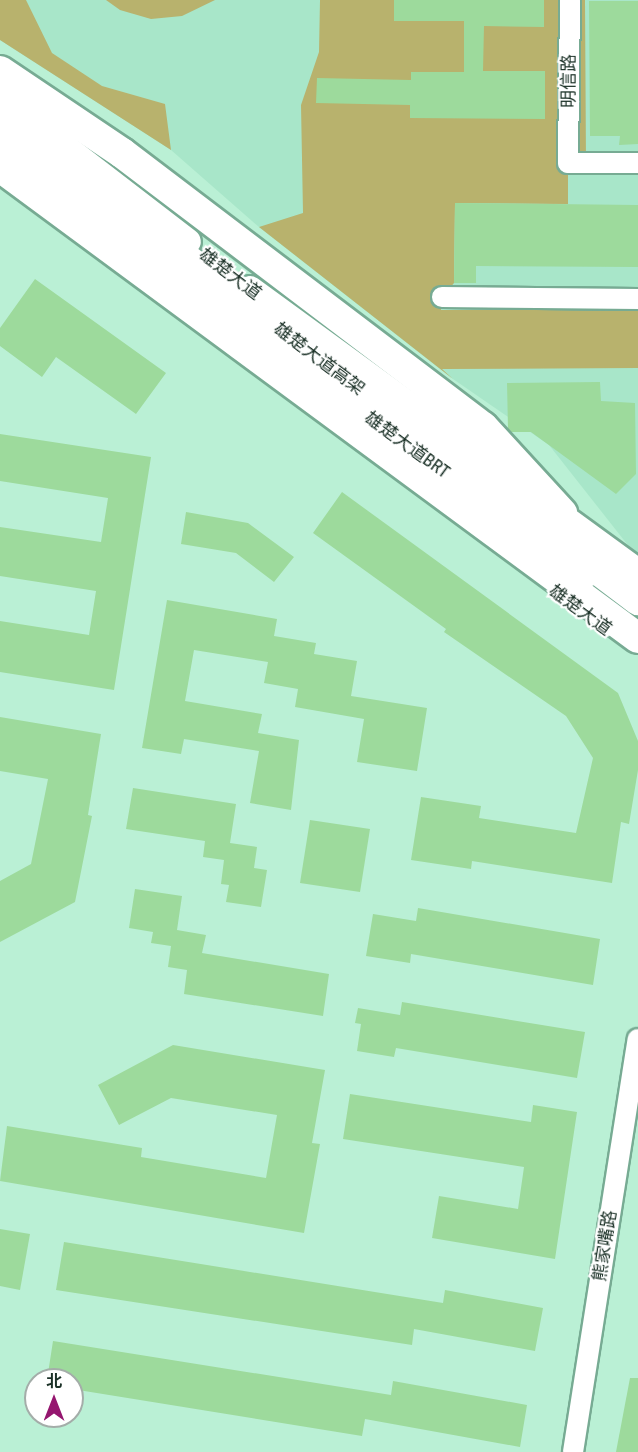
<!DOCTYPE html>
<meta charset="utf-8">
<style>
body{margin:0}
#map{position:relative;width:638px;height:1452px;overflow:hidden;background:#baf0d5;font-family:"Roboto Condensed","Noto Sans SC",sans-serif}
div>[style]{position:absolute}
.built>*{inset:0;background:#a8e6c9}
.green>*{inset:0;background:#b8b26d}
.building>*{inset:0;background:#9dda9c}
.roads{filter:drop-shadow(2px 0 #77ab93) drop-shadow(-2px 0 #77ab93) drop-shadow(0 2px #77ab93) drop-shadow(0 -2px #77ab93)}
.minor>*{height:20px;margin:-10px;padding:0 10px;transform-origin:10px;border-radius:10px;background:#fff}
.major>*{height:26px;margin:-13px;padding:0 13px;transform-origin:13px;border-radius:13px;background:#fff}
.highway>*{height:30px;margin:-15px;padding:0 15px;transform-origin:15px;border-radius:15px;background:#fff}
span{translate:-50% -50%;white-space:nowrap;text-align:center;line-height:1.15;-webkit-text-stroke:4.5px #fff;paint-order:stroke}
.street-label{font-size:18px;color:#1b3127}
.north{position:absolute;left:24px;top:1368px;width:60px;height:60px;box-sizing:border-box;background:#fff;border:2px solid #a4ada9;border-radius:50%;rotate:0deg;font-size:16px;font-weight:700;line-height:24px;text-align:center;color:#1b3127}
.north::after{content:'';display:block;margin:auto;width:21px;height:27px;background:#95166f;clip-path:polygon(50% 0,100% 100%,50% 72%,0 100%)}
</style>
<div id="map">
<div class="built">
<div style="clip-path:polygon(0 0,638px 0,638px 558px,549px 445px,453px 379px,259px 227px,171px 150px,0 40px)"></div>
</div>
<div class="green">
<div style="clip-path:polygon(0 0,26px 0,52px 53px,102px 86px,165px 104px,171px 150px,0 40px)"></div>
<div style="clip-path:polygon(106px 0,215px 0,182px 16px,151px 19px,120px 10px)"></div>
<div style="clip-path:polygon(320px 0,585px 0,586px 163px,568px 163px,568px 204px,455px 203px,454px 283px,442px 297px,441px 310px,638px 310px,638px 368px,442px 369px,453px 379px,259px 227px,303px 213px,301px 105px,319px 52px)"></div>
</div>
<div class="building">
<div style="clip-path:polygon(394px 0,544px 0,544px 27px,484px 26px,483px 71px,545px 71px,545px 119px,410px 118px,410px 105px,316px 103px,317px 78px,411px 80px,411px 72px,464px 72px,464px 21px,394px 21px)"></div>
<div style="clip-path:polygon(589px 1px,638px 1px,638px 144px,619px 145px,620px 136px,590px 136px)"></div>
<div style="clip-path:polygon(455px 203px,638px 205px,638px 267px,476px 266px,476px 283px,454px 283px)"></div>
<div style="clip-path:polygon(35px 279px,166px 373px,136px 414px,56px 357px,42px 377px,0 346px,0 328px)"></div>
<div style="clip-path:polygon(600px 382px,601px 401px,635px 403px,636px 474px,616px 494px,531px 432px,511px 432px,508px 429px,507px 383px)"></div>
<div style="clip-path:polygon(0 434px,151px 457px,114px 690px,0 672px,0 621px,89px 635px,96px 591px,0 576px,0 527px,101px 542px,108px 498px,0 481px)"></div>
<div style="clip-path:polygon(342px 492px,618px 693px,638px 741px,638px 770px,629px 824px,621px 822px,612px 883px,472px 861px,471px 869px,411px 860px,421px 797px,481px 806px,479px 818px,576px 833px,593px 758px,566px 716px,444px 632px,446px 629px,313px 533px)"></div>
<div style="clip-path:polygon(186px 512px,248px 523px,294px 557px,274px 582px,236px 553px,181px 544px)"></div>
<div style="clip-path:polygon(167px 600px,277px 619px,274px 636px,316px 643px,314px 654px,357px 661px,351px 696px,427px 708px,417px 771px,357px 762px,364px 719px,295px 707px,298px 689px,264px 683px,268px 662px,194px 650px,185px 701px,262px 714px,258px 733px,299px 740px,291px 810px,250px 803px,259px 751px,184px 739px,181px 754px,142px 748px)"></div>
<div style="clip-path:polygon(0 717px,101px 734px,88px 815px,92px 816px,75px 902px,0 942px,0 881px,31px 864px,48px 779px,0 771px)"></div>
<div style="clip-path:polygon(133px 788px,236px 804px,230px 843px,257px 847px,254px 868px,267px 870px,261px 907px,226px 902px,229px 885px,221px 884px,224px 860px,203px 857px,205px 841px,126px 829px)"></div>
<div style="clip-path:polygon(310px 820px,370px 829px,360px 892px,300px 883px)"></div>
<div style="clip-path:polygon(135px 889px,182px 896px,177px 930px,206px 935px,202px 953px,329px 974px,323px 1016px,184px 994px,187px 970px,168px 967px,171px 946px,151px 943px,153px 932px,129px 928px)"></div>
<div style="clip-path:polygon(418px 908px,600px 939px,593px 985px,411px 954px,410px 963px,366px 956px,373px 914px,416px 921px)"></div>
<div style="clip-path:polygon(402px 1002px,585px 1032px,577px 1078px,396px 1048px,394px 1057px,357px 1051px,361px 1024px,355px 1023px,358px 1008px,400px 1015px)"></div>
<div style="clip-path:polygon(173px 1045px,325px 1070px,312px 1143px,320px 1144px,304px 1233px,0 1181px,7px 1126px,142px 1148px,141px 1157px,266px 1178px,277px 1115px,171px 1098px,119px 1125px,98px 1085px)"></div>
<div style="clip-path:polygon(350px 1094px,531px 1122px,533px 1105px,577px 1112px,555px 1259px,432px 1238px,439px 1196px,518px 1209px,524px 1167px,343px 1139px)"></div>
<div style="clip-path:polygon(0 1229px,30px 1234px,20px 1290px,0 1286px)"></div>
<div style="clip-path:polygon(64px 1242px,443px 1303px,445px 1290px,543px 1308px,535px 1351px,414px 1329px,412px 1345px,56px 1290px)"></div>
<div style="clip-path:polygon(53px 1341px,391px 1395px,393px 1381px,527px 1405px,520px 1447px,365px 1419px,362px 1436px,72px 1389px,72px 1380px,47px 1380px)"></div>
<div style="clip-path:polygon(630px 1378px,638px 1378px,638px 1452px,616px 1452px)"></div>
</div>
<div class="roads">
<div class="minor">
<div style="left:570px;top:0;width:163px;rotate:90.7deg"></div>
<div style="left:568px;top:163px;width:70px"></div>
<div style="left:0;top:144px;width:588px;rotate:36.42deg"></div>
<div style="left:473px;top:493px;width:142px;rotate:38.4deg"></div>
<div style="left:442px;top:297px;width:196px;rotate:0.6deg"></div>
<div style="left:573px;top:1452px;width:418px;rotate:-81.1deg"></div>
</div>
<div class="major">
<div style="left:0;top:97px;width:237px;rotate:37.6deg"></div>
<div style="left:250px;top:289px;width:480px;rotate:36.1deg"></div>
</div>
<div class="highway">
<div style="left:0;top:71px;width:147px;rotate:33.9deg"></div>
<div style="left:122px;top:153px;width:453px;rotate:37.2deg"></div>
<div style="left:483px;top:427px;width:117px;rotate:47.4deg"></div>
<div style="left:0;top:118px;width:800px;rotate:37.07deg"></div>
<div style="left:0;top:167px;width:793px;rotate:36.44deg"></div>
</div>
</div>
<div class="street-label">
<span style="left:569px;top:81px;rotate:-90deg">明信路</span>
<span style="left:230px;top:274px;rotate:37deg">雄楚大道</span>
<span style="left:319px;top:359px;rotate:37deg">雄楚大道高架</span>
<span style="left:407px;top:445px;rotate:36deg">雄楚大道BRT</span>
<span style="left:580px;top:610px;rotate:36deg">雄楚大道</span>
<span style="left:605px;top:1246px;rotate:-81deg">熊家嘴路</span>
</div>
<div class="north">北</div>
</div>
